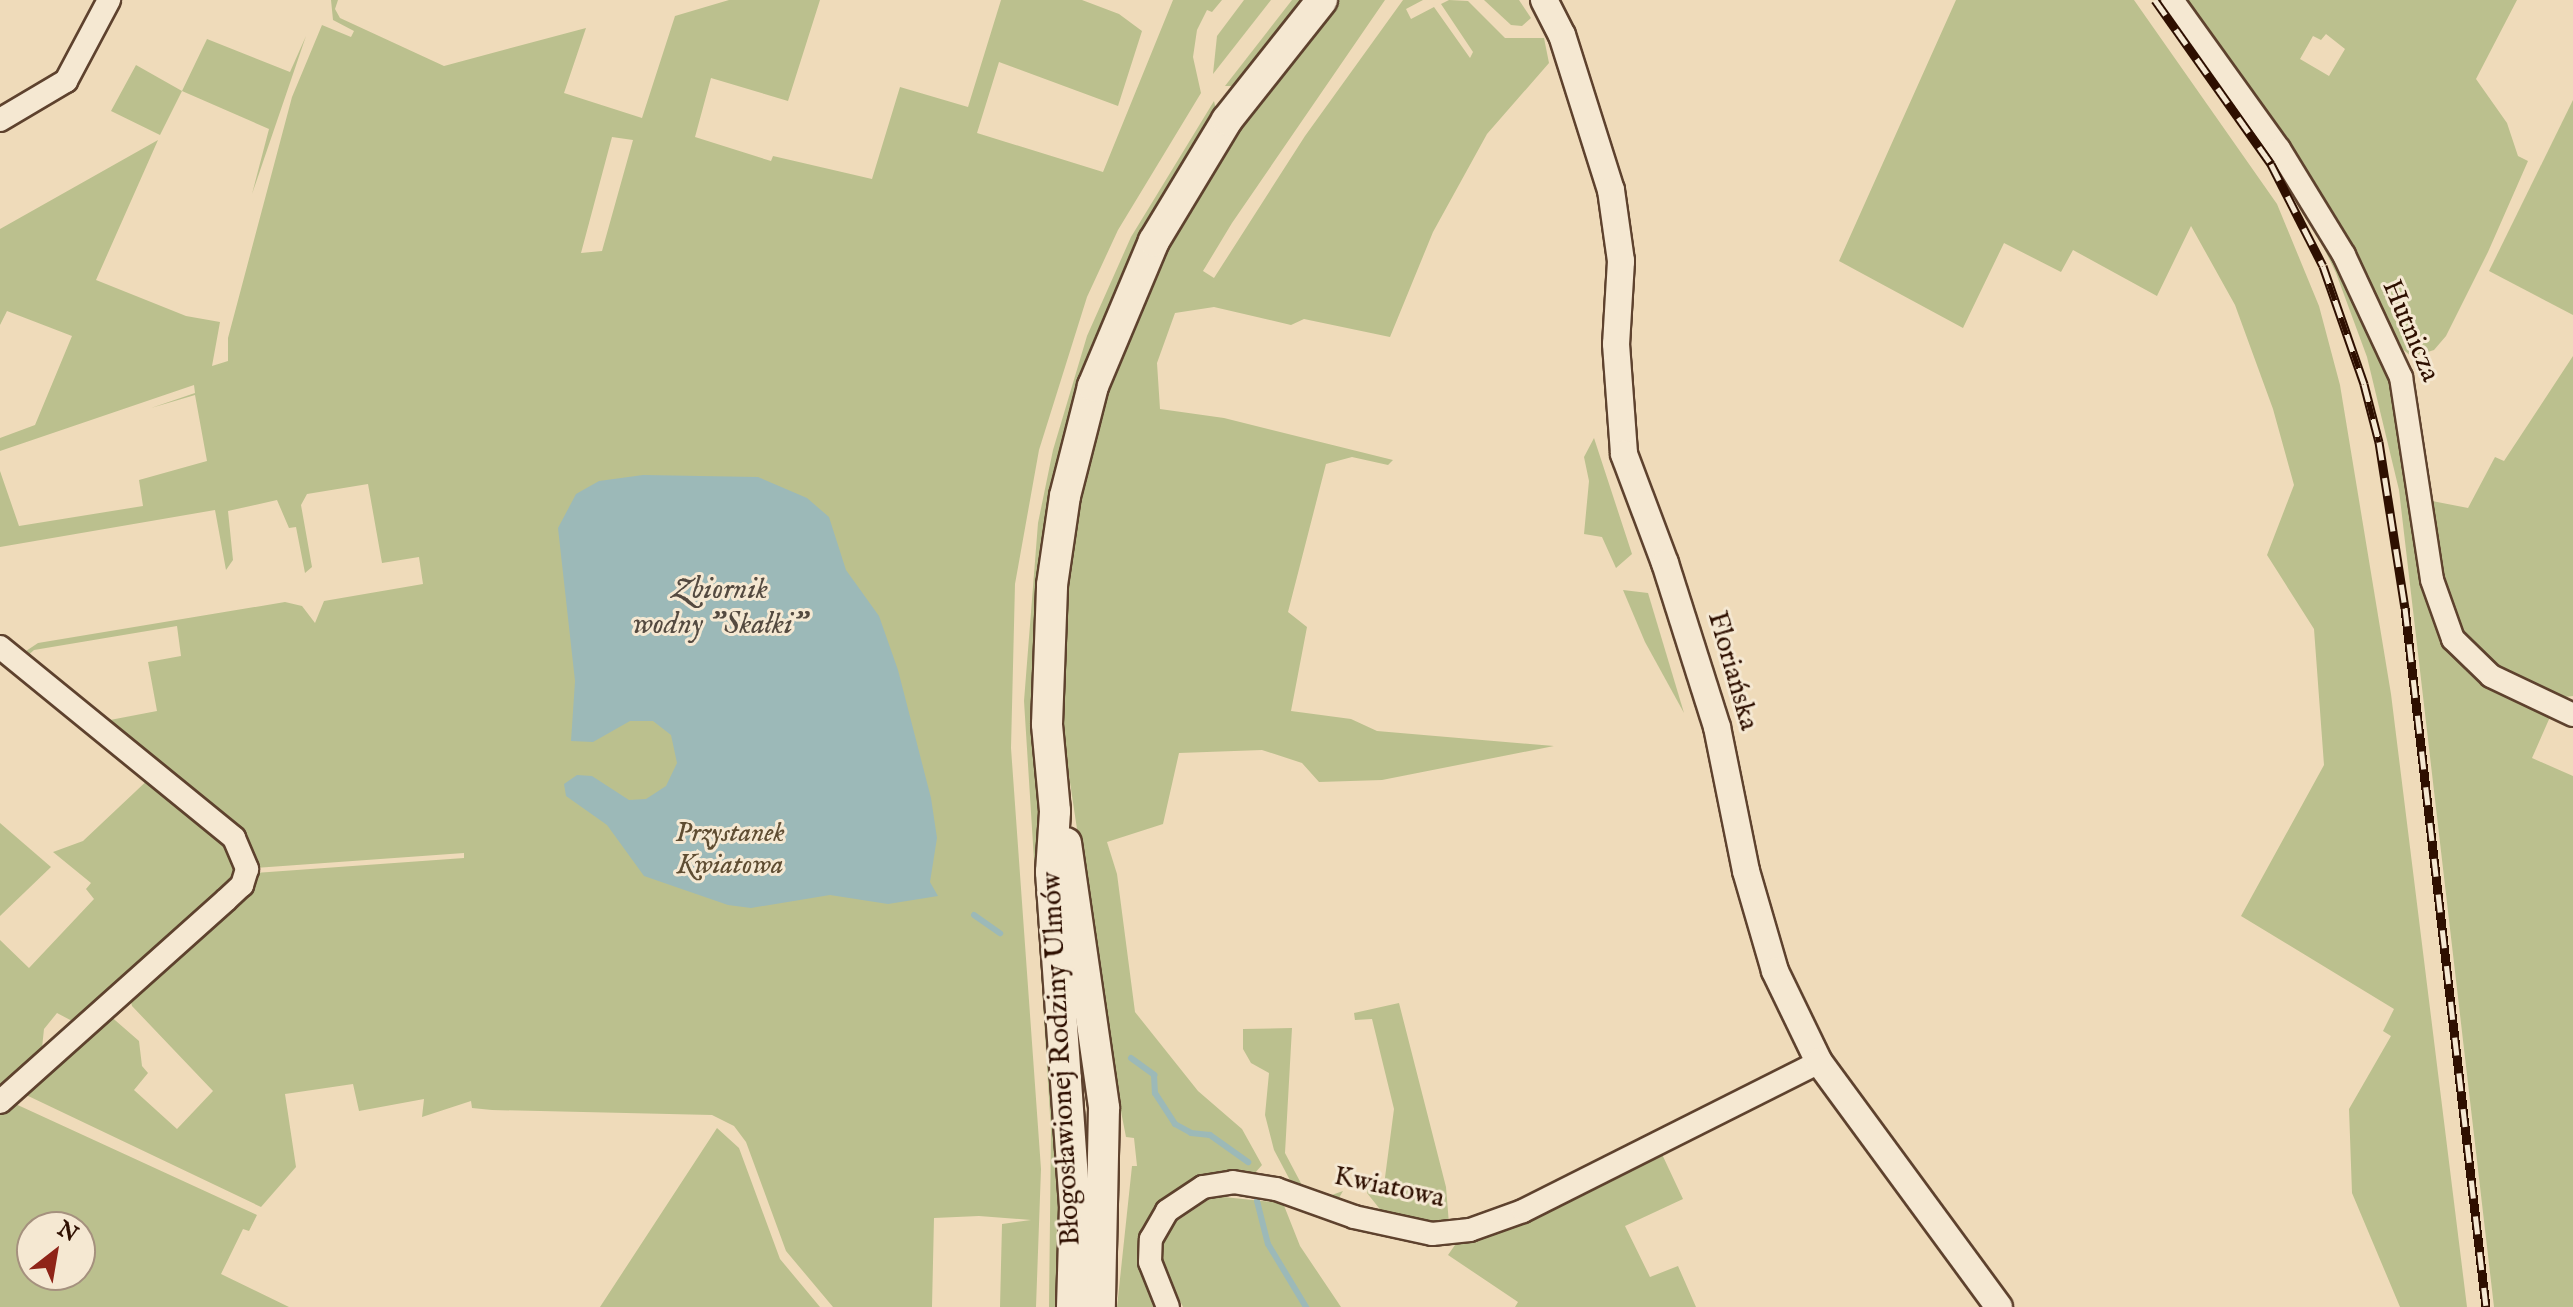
<!DOCTYPE html>
<meta charset="utf-8">
<style>
body{margin:0}
#map{position:relative;width:2573px;height:1307px;overflow:hidden;background:#efdbba;font-family:"IM FELL English",serif}
div>[style]{position:absolute}
.green>*{inset:0;background:#bbc08e}
.water>*{inset:0;background:#9cb9b8}
.stream>*{height:6px;margin:-3px;padding:0 3px;transform-origin:3px;border-radius:3px;background:#9cb9b8}
.roads{filter:drop-shadow(2px 0 #5e422e) drop-shadow(-2px 0 #5e422e) drop-shadow(0 2px #5e422e) drop-shadow(0 -2px #5e422e)}
.minor>*{height:22px;margin:-11px;padding:0 11px;transform-origin:11px;border-radius:11px;background:#f5e8d2}
.tertiary>*{height:26px;margin:-13px;padding:0 13px;transform-origin:13px;border-radius:13px;background:#f5e8d2}
.secondary>*{height:30px;margin:-15px;padding:0 15px;transform-origin:15px;border-radius:15px;background:#f5e8d2}
.rail>*{height:9px;margin-top:-4.5px;transform-origin:0;background:repeating-linear-gradient(90deg,#f5e8d2 0 18px,#2e0f00 0 36px);box-sizing:border-box;border-block:2px solid #2e0f00}
span{translate:-50% -50%;white-space:nowrap;text-align:center;line-height:1.15;-webkit-text-stroke:6px #f5e8d2;paint-order:stroke}
.street-label{font-size:28px;color:#2e0f00}
.park-label{font-size:28px;color:#5f4d32;font-style:italic}
.water-label{font-size:30px;color:#544a40;font-style:italic}
.north{position:absolute;left:16px;top:1211px;width:80px;height:80px;box-sizing:border-box;background:#f5e8d2;border:2px solid #a5917e;border-radius:50%;rotate:31deg;font-size:22px;font-weight:700;line-height:32px;text-align:center;color:#2e0f00}
.north::after{content:'';display:block;margin:auto;width:28px;height:36px;background:#8f2418;clip-path:polygon(50% 0,100% 100%,50% 72%,0 100%)}
</style>
<div id="map">
<div class="green">
<div style="clip-path:polygon(evenodd,331px 0,338px 0,335px 9px,340px 18px,444px 66px,586px 28px,564px 93px,642px 118px,675px 16px,729px 0,820px 0,788px 101px,711px 78px,695px 137px,771px 161px,773px 156px,872px 179px,900px 87px,968px 107px,1001px 0,1082px 0,1119px 14px,1142px 31px,1118px 106px,999px 62px,977px 133px,1103px 172px,1173px 0,1222px 0,1212px 12px,1207px 10px,1197px 30px,1193px 57px,1201px 93px,1118px 230px,1087px 297px,1039px 450px,1015px 584px,1011px 748px,1041px 1169px,1036px 1307px,1000px 1307px,1002px 1224px,1031px 1220px,979px 1216px,934px 1218px,932px 1307px,833px 1307px,786px 1251px,746px 1142px,734px 1126px,712px 1115px,492px 1110px,472px 1108px,471px 1101px,422px 1117px,424px 1099px,359px 1111px,353px 1084px,285px 1094px,296px 1167px,261px 1207px,24px 1094px,108px 1014px,139px 1041px,142px 1066px,148px 1073px,134px 1090px,177px 1129px,213px 1091px,132px 1006px,129px 995px,255px 873px,464px 858px,464px 853px,255px 868px,110px 720px,157px 711px,148px 662px,181px 656px,177px 626px,34px 650px,25px 658px,20px 655px,38px 643px,285px 602px,302px 606px,315px 623px,324px 601px,423px 584px,419px 557px,382px 563px,368px 484px,307px 494px,301px 505px,312px 567px,305px 573px,296px 527px,289px 528px,277px 500px,228px 511px,233px 560px,226px 570px,215px 510px,0 547px,0 471px,19px 526px,143px 506px,139px 480px,207px 461px,195px 395px,151px 408px,195px 393px,194px 385px,0 451px,0 438px,35px 425px,72px 336px,7px 311px,0 325px,0 229px,158px 140px,96px 280px,186px 316px,220px 322px,212px 366px,228px 361px,228px 338px,292px 97px,322px 25px,351px 37px,354px 31px,333px 20px,331px 0,612px 137px,633px 140px,602px 251px,581px 253px,612px 137px)"></div>
<div style="clip-path:polygon(1244px 0,1271px 0,1213px 74px,1217px 36px)"></div>
<div style="clip-path:polygon(1292px 0,1306px 0,1236px 86px,1225px 86px)"></div>
<div style="clip-path:polygon(1336px 0,1385px 0,1232px 223px,1203px 271px,1214px 278px,1305px 136px,1403px 0,1423px 0,1406px 9px,1411px 19px,1434px 7px,1470px 58px,1473px 52px,1441px 4px,1449px 0,1468px 1px,1505px 38px,1544px 38px,1549px 63px,1487px 134px,1433px 232px,1390px 337px,1304px 319px,1291px 325px,1214px 307px,1175px 313px,1157px 363px,1160px 409px,1224px 418px,1393px 460px,1388px 465px,1352px 457px,1326px 464px,1288px 612px,1307px 627px,1291px 711px,1351px 719px,1377px 731px,1554px 746px,1382px 780px,1319px 782px,1302px 763px,1262px 750px,1179px 753px,1163px 824px,1107px 842px,1117px 874px,1135px 1012px,1198px 1091px,1242px 1129px,1262px 1165px,1254px 1174px,1200px 1179px,1162px 1201px,1158px 1307px,1117px 1307px,1132px 1166px,1137px 1166px,1134px 1138px,1126px 1137px,1114px 1076px,1062px 729px,1067px 580px,1081px 493px,1116px 357px,1158px 262px,1218px 156px)"></div>
<div style="clip-path:polygon(1484px 0,1519px 0,1531px 18px,1522px 26px,1511px 25px)"></div>
<div style="clip-path:polygon(1956px 0,2134px 0,2277px 204px,2319px 306px,2340px 385px,2391px 694px,2467px 1307px,2400px 1307px,2352px 1193px,2349px 1109px,2391px 1036px,2383px 1031px,2394px 1009px,2241px 916px,2324px 765px,2314px 629px,2267px 555px,2294px 485px,2273px 409px,2235px 305px,2191px 226px,2157px 296px,2073px 250px,2061px 272px,2004px 243px,1963px 328px,1839px 261px)"></div>
<div style="clip-path:polygon(evenodd,2179px 0,2517px 0,2476px 79px,2507px 123px,2518px 156px,2528px 161px,2488px 252px,2446px 336px,2434px 350px,2412px 357px,2393px 341px,2179px 0,2326px 34px,2345px 49px,2329px 76px,2300px 59px,2313px 36px,2321px 40px,2326px 34px)"></div>
<div style="clip-path:polygon(306px 36px,252px 194px,269px 129px,182px 91px,160px 135px,111px 111px,136px 65px,182px 91px,207px 39px,290px 72px)"></div>
<div style="clip-path:polygon(2573px 100px,2573px 315px,2489px 271px)"></div>
<div style="clip-path:polygon(1214px 101px,1217px 114px,1090px 359px,1041px 820px,1061px 1097px,1060px 1307px,1049px 1307px,1051px 1131px,1024px 701px,1038px 523px,1053px 450px,1087px 336px,1131px 237px)"></div>
<div style="clip-path:polygon(2296px 191px,2320px 222px,2394px 382px,2448px 640px,2573px 720px,2573px 726px,2550px 717px,2532px 758px,2573px 776px,2573px 1307px,2494px 1307px,2399px 490px,2367px 357px,2336px 273px)"></div>
<div style="clip-path:polygon(2573px 356px,2573px 696px,2556px 698px,2496px 672px,2448px 618px,2427px 500px,2468px 508px,2495px 457px,2504px 461px)"></div>
<div style="clip-path:polygon(1594px 438px,1632px 554px,1616px 568px,1602px 537px,1584px 534px,1589px 481px,1584px 457px)"></div>
<div style="clip-path:polygon(1623px 590px,1648px 593px,1684px 713px,1645px 642px)"></div>
<div style="clip-path:polygon(153px 775px,234px 847px,239px 875px,74px 1022px,57px 1013px,44px 1029px,42px 1048px,0 1086px,0 940px,29px 968px,94px 899px,86px 889px,91px 883px,53px 852px,83px 841px)"></div>
<div style="clip-path:polygon(0 823px,51px 867px,0 916px)"></div>
<div style="clip-path:polygon(1399px 1003px,1446px 1187px,1449px 1224px,1383px 1213px,1367px 1193px,1367px 1183px,1384px 1185px,1394px 1109px,1372px 1019px,1355px 1020px,1354px 1013px)"></div>
<div style="clip-path:polygon(1292px 1028px,1285px 1153px,1304px 1189px,1329px 1196px,1343px 1191px,1336px 1203px,1292px 1184px,1274px 1150px,1265px 1115px,1269px 1073px,1251px 1063px,1243px 1049px,1243px 1029px)"></div>
<div style="clip-path:polygon(evenodd,9px 1101px,257px 1215px,249px 1231px,243px 1229px,221px 1274px,289px 1307px,0 1307px,0 1109px,9px 1101px,32px 1227px,80px 1227px,80px 1275px,32px 1275px,32px 1227px)"></div>
<div style="clip-path:polygon(717px 1128px,739px 1148px,780px 1259px,820px 1307px,600px 1307px)"></div>
<div style="clip-path:polygon(1660px 1150px,1683px 1199px,1625px 1226px,1650px 1277px,1678px 1266px,1696px 1307px,1515px 1307px,1518px 1302px,1448px 1255px,1455px 1245px)"></div>
<div style="clip-path:polygon(1214px 1196px,1283px 1203px,1300px 1246px,1341px 1307px,1183px 1307px,1161px 1263px,1161px 1242px,1171px 1225px)"></div>
</div>
<div class="water">
<div style="clip-path:polygon(643px 475px,758px 477px,807px 498px,829px 517px,846px 570px,879px 616px,898px 670px,931px 798px,937px 838px,930px 882px,938px 896px,888px 904px,830px 895px,751px 908px,728px 905px,644px 876px,607px 825px,566px 796px,564px 784px,577px 775px,592px 776px,629px 800px,646px 799px,666px 786px,677px 763px,671px 735px,653px 721px,630px 721px,593px 742px,571px 741px,575px 681px,558px 528px,576px 494px,599px 481px)"></div>
</div>
<div class="stream">
<div style="left:974px;top:915px;width:32px;rotate:35deg"></div>
<div style="left:1131px;top:1058px;width:29px;rotate:36deg"></div>
<div style="left:1154px;top:1075px;width:18px;rotate:87deg"></div>
<div style="left:1155px;top:1093px;width:37px;rotate:57deg"></div>
<div style="left:1175px;top:1124px;width:18px;rotate:29deg"></div>
<div style="left:1191px;top:1133px;width:19px;rotate:6deg"></div>
<div style="left:1210px;top:1135px;width:47px;rotate:35.4deg"></div>
<div style="left:1257px;top:1201px;width:44px;rotate:75.7deg"></div>
<div style="left:1268px;top:1244px;width:74px;rotate:58.9deg"></div>
</div>
<div class="roads">
<div class="minor">
<div style="left:2172px;top:0;width:183px;rotate:54.3deg"></div>
<div style="left:2279px;top:149px;width:124px;rotate:58.5deg"></div>
<div style="left:2344px;top:255px;width:135px;rotate:65deg"></div>
<div style="left:2401px;top:377px;width:205px;rotate:81.3deg"></div>
<div style="left:2432px;top:580px;width:63px;rotate:70.4deg"></div>
<div style="left:2453px;top:639px;width:53px;rotate:44.2deg"></div>
<div style="left:2491px;top:676px;width:91px;rotate:25.4deg"></div>
<div style="left:0;top:120px;width:77px;rotate:-30.6deg"></div>
<div style="left:66px;top:81px;width:92px;rotate:-62deg"></div>
<div style="left:0;top:647px;width:302px;rotate:39.2deg"></div>
<div style="left:234px;top:838px;width:34px;rotate:67deg"></div>
<div style="left:247px;top:869px;width:17px;rotate:107deg"></div>
<div style="left:242px;top:885px;width:22px;rotate:137deg"></div>
<div style="left:226px;top:900px;width:303px;rotate:138.2deg"></div>
<div style="left:1168px;top:1307px;width:48px;rotate:-111.8deg"></div>
<div style="left:1150px;top:1262px;width:23px;rotate:-88deg"></div>
<div style="left:1151px;top:1239px;width:32px;rotate:-60deg"></div>
<div style="left:1167px;top:1211px;width:43px;rotate:-33.7deg"></div>
<div style="left:1203px;top:1187px;width:30px;rotate:-9deg"></div>
<div style="left:1233px;top:1182px;width:44px;rotate:9.2deg"></div>
<div style="left:1276px;top:1189px;width:83px;rotate:19.7deg"></div>
<div style="left:1354px;top:1217px;width:80px;rotate:12.3deg"></div>
<div style="left:1432px;top:1234px;width:38px;rotate:-6deg"></div>
<div style="left:1470px;top:1230px;width:56px;rotate:-19.7deg"></div>
<div style="left:1523px;top:1211px;width:331px;rotate:-26.7deg"></div>
</div>
<div class="tertiary">
<div style="left:1544px;top:0;width:39px;rotate:63deg"></div>
<div style="left:1562px;top:35px;width:163px;rotate:72.5deg"></div>
<div style="left:1611px;top:190px;width:72px;rotate:82deg"></div>
<div style="left:1621px;top:261px;width:83px;rotate:93.4deg"></div>
<div style="left:1616px;top:344px;width:110px;rotate:85.8deg"></div>
<div style="left:1624px;top:454px;width:116px;rotate:69.4deg"></div>
<div style="left:1665px;top:563px;width:172px;rotate:72.4deg"></div>
<div style="left:1717px;top:727px;width:147px;rotate:78.6deg"></div>
<div style="left:1746px;top:871px;width:104px;rotate:73.8deg"></div>
<div style="left:1775px;top:971px;width:101px;rotate:64.2deg"></div>
<div style="left:1819px;top:1062px;width:304px;rotate:53.7deg"></div>
</div>
<div class="secondary">
<div style="left:1066px;top:843px;width:268px;rotate:81.8deg"></div>
<div style="left:1104px;top:1108px;width:199px;rotate:91.2deg"></div>
<div style="left:1072px;top:1307px;width:100px;rotate:-88.3deg"></div>
<div style="left:1075px;top:1207px;width:336px;rotate:-94.1deg"></div>
<div style="left:1051px;top:872px;width:61px;rotate:-86.2deg"></div>
<div style="left:1055px;top:811px;width:87px;rotate:-95.3deg"></div>
<div style="left:1047px;top:724px;width:139px;rotate:-87.9deg"></div>
<div style="left:1052px;top:585px;width:90px;rotate:-81.7deg"></div>
<div style="left:1065px;top:496px;width:114px;rotate:-75.7deg"></div>
<div style="left:1093px;top:386px;width:157px;rotate:-67.2deg"></div>
<div style="left:1154px;top:241px;width:141px;rotate:-58.9deg"></div>
<div style="left:1227px;top:120px;width:153px;rotate:-51.6deg"></div>
</div>
</div>
<div class="rail">
<div style="left:2155px;top:0;width:201px;rotate:54.7deg"></div>
<div style="left:2271px;top:164px;width:114px;rotate:63deg"></div>
<div style="left:2323px;top:266px;width:125px;rotate:70.8deg"></div>
<div style="left:2364px;top:384px;width:60px;rotate:75.5deg"></div>
<div style="left:2379px;top:442px;width:168px;rotate:81.1deg"></div>
<div style="left:2405px;top:608px;width:704px;rotate:83.39deg"></div>
</div>
<div class="street-label">
<span style="left:2410px;top:331px;rotate:67deg">Hutnicza</span>
<span style="left:1732px;top:671px;rotate:74deg">Floriańska</span>
<span style="left:1062px;top:1059px;rotate:-93deg">Błogosławionej Rodziny Ulmów</span>
<span style="left:1389px;top:1188px;rotate:12deg">Kwiatowa</span>
</div>
<div class="park-label">
<span style="left:730px;top:850px">Przystanek<br>Kwiatowa</span>
</div>
<div class="water-label">
<span style="left:720px;top:607px">Zbiornik<br>wodny "Skałki"</span>
</div>
<div class="north">N</div>
</div>
